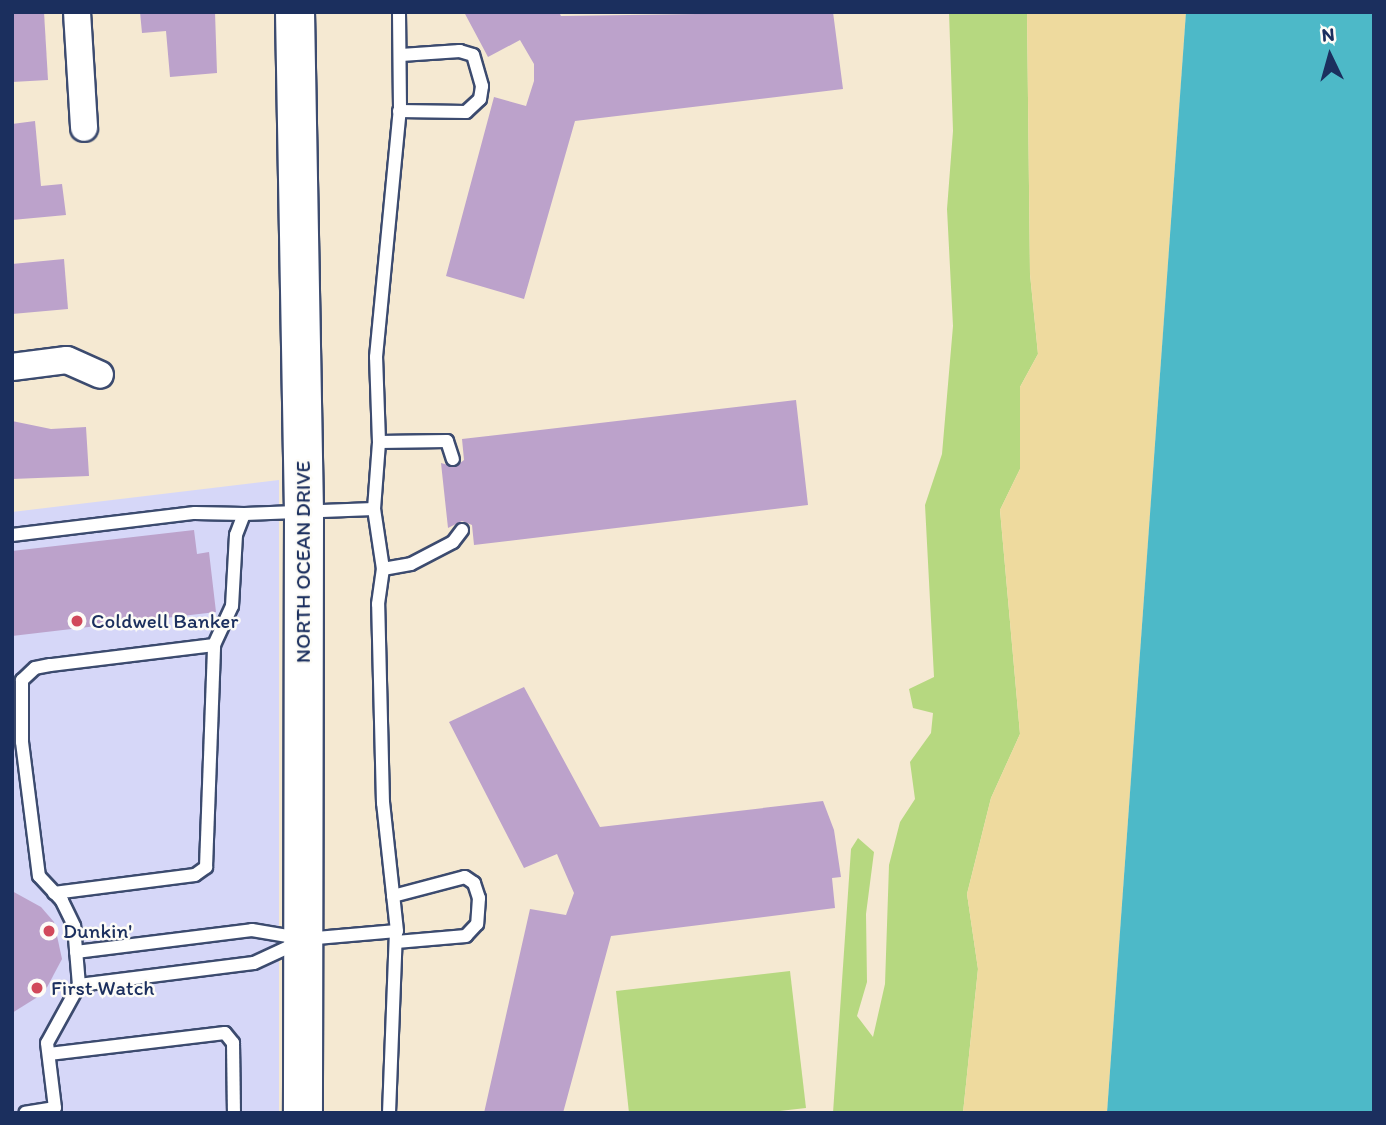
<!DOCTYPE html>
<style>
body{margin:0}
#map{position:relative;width:1386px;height:1125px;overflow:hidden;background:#f5e9d2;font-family:Itim,sans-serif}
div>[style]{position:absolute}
.built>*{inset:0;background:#d6d7f8}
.green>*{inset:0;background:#b6d880}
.sand>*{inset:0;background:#eeda9e}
.water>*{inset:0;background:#4db9c8}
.building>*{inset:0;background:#bca2cb}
.roads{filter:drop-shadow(2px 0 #3c4b6f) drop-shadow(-2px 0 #3c4b6f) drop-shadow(0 2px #3c4b6f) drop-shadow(0 -2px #3c4b6f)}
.service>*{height:12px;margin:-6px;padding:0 6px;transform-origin:6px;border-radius:6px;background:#fff}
.minor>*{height:26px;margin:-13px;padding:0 13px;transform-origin:13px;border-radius:13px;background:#fff}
.primary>*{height:38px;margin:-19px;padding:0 19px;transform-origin:19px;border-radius:19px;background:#fff}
.dots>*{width:19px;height:19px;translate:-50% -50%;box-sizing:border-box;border:4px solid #fdfcf7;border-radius:50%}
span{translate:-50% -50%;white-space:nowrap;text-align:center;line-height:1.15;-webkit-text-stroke:5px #fdfcf7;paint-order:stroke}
.street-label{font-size:21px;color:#1b2f5e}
.poi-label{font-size:21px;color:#1b2f5e}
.left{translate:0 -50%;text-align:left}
.frame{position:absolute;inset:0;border:14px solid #1b2f5e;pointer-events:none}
.north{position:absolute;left:1295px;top:21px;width:70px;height:70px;-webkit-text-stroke:5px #fdfcf7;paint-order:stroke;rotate:355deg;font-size:19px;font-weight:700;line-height:28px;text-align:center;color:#1b2f5e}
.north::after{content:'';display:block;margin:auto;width:24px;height:32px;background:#1b2f5e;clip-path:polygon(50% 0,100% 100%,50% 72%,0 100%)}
</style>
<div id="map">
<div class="built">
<div style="clip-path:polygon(279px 480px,279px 1113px,12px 1113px,12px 512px)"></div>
</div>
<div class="green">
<div style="clip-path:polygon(949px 12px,1027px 12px,1030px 274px,1038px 354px,1020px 387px,1020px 469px,1000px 510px,1020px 734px,991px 798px,967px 894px,978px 969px,963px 1113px,833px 1113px,851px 849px,858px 838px,874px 852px,866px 914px,867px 982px,857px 1016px,873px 1037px,885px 984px,889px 865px,900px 822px,915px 799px,910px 762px,931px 733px,933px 713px,913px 708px,909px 689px,934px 677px,925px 505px,942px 454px,953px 326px,947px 209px,953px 131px)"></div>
<div style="clip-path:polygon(790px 971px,806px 1108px,762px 1113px,629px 1113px,616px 991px)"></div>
</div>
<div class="sand">
<div style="clip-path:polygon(1027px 12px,1186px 12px,1107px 1113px,963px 1113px,978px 969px,967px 894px,991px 798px,1020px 734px,1000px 510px,1020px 469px,1020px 387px,1038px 354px,1030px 274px)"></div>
</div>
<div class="water">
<div style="clip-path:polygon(1186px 12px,1374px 12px,1374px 1113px,1107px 1113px)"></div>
</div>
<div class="building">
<div style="clip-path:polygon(12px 12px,44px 12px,48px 80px,12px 82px)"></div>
<div style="clip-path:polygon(140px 12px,215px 12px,217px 73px,170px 77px,166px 31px,142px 33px)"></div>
<div style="clip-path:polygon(464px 12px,559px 12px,561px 16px,833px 12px,843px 89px,575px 121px,524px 299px,446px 276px,494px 97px,526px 106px,534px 81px,534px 64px,520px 40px,488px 57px)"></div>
<div style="clip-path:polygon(35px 121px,41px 186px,62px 184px,66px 215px,12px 220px,12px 124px)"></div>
<div style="clip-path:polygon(64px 259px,68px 309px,12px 314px,12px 264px)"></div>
<div style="clip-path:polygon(796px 400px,808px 505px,474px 545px,472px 525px,462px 521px,448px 528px,441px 463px,455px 467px,464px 460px,462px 439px)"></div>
<div style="clip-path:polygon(12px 421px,51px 429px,86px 427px,89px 476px,12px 479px)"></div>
<div style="clip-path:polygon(194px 530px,197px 554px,209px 552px,216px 612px,12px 636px,12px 551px)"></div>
<div style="clip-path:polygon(524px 687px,600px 827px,823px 801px,834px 830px,841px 877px,832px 878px,835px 908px,611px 936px,563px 1113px,484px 1113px,530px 909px,566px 915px,574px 893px,557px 854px,524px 868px,449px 722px)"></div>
<div style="clip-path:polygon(12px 891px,41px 907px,54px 922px,62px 959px,44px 993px,12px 1013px)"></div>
</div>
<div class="roads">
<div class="service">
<div style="left:399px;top:111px;width:67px;rotate:0.9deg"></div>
<div style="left:466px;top:112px;width:19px;rotate:-43deg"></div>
<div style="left:480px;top:99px;width:13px;rotate:-81deg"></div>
<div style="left:482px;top:86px;width:32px;rotate:-106deg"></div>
<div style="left:473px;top:55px;width:14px;rotate:-163deg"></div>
<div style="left:460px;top:51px;width:59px;rotate:176.1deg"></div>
<div style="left:379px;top:442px;width:68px;rotate:-0.8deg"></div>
<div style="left:447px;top:441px;width:19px;rotate:72deg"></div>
<div style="left:374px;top:509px;width:67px;rotate:-85.7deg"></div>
<div style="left:379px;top:442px;width:85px;rotate:-92deg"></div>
<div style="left:376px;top:357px;width:250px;rotate:-84.5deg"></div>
<div style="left:400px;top:108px;width:96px;rotate:-90.6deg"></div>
<div style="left:12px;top:535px;width:184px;rotate:-6.9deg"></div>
<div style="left:195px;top:513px;width:49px;rotate:1.2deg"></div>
<div style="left:244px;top:514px;width:22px;rotate:111deg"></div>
<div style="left:236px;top:535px;width:71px;rotate:93.2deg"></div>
<div style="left:232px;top:606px;width:43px;rotate:114.8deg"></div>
<div style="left:214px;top:645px;width:165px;rotate:173deg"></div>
<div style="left:50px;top:665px;width:15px;rotate:169deg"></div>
<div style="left:35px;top:668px;width:18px;rotate:137deg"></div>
<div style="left:22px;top:680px;width:62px;rotate:90deg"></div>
<div style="left:22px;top:742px;width:135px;rotate:82.8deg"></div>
<div style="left:39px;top:876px;width:34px;rotate:47deg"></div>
<div style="left:62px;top:901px;width:28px;rotate:64deg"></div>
<div style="left:74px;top:926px;width:59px;rotate:85.2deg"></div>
<div style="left:79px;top:985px;width:66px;rotate:118.9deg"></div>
<div style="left:47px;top:1043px;width:65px;rotate:83deg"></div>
<div style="left:55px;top:1108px;width:30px;rotate:171deg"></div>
<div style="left:383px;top:569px;width:28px;rotate:-10deg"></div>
<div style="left:411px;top:564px;width:47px;rotate:-27.6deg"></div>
<div style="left:453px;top:542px;width:15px;rotate:-53deg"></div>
<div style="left:54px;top:893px;width:142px;rotate:-7.3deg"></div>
<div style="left:195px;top:875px;width:14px;rotate:-36deg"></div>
<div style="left:206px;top:867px;width:222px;rotate:-87.9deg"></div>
<div style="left:393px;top:896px;width:74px;rotate:-14.8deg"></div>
<div style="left:465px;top:877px;width:11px;rotate:34deg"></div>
<div style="left:474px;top:883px;width:16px;rotate:72deg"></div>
<div style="left:479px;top:898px;width:26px;rotate:94deg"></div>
<div style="left:477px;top:924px;width:16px;rotate:133deg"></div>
<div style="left:466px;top:936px;width:70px;rotate:175.1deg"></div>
<div style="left:76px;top:952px;width:177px;rotate:-7.1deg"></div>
<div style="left:252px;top:930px;width:54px;rotate:9.6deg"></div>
<div style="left:305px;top:939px;width:92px;rotate:-5deg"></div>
<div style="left:397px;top:931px;width:129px;rotate:-96.2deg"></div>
<div style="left:383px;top:803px;width:199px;rotate:-91.4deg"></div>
<div style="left:378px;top:604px;width:35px;rotate:-82deg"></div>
<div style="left:383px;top:569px;width:61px;rotate:-98.5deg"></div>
<div style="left:374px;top:509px;width:130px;rotate:177.8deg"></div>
<div style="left:79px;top:985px;width:176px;rotate:-7.2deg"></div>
<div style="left:254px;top:963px;width:47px;rotate:-24.9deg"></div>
<div style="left:49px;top:1054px;width:177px;rotate:-6.8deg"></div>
<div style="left:225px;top:1033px;width:13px;rotate:51deg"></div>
<div style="left:233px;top:1043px;width:70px;rotate:89.2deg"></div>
<div style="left:389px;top:1113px;width:179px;rotate:-87.8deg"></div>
</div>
<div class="minor">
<div style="left:77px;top:12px;width:116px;rotate:86.5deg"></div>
<div style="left:12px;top:367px;width:55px;rotate:-7.3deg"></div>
<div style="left:67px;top:360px;width:36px;rotate:24deg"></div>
</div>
<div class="primary">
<div style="left:295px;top:12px;width:501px;rotate:88.97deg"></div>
<div style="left:304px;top:513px;width:600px;rotate:90.1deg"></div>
</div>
</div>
<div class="dots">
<div style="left:77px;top:621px;background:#d1495b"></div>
<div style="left:49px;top:931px;background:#d1495b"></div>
<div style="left:37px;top:988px;background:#d1495b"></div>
</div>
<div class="street-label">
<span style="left:303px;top:562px;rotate:-90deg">NORTH OCEAN DRIVE</span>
</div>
<div class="poi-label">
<span class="left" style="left:91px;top:621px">Coldwell Banker</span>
<span class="left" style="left:63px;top:931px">Dunkin'</span>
<span class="left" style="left:51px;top:988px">First Watch</span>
</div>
<div class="frame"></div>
<div class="north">N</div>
</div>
